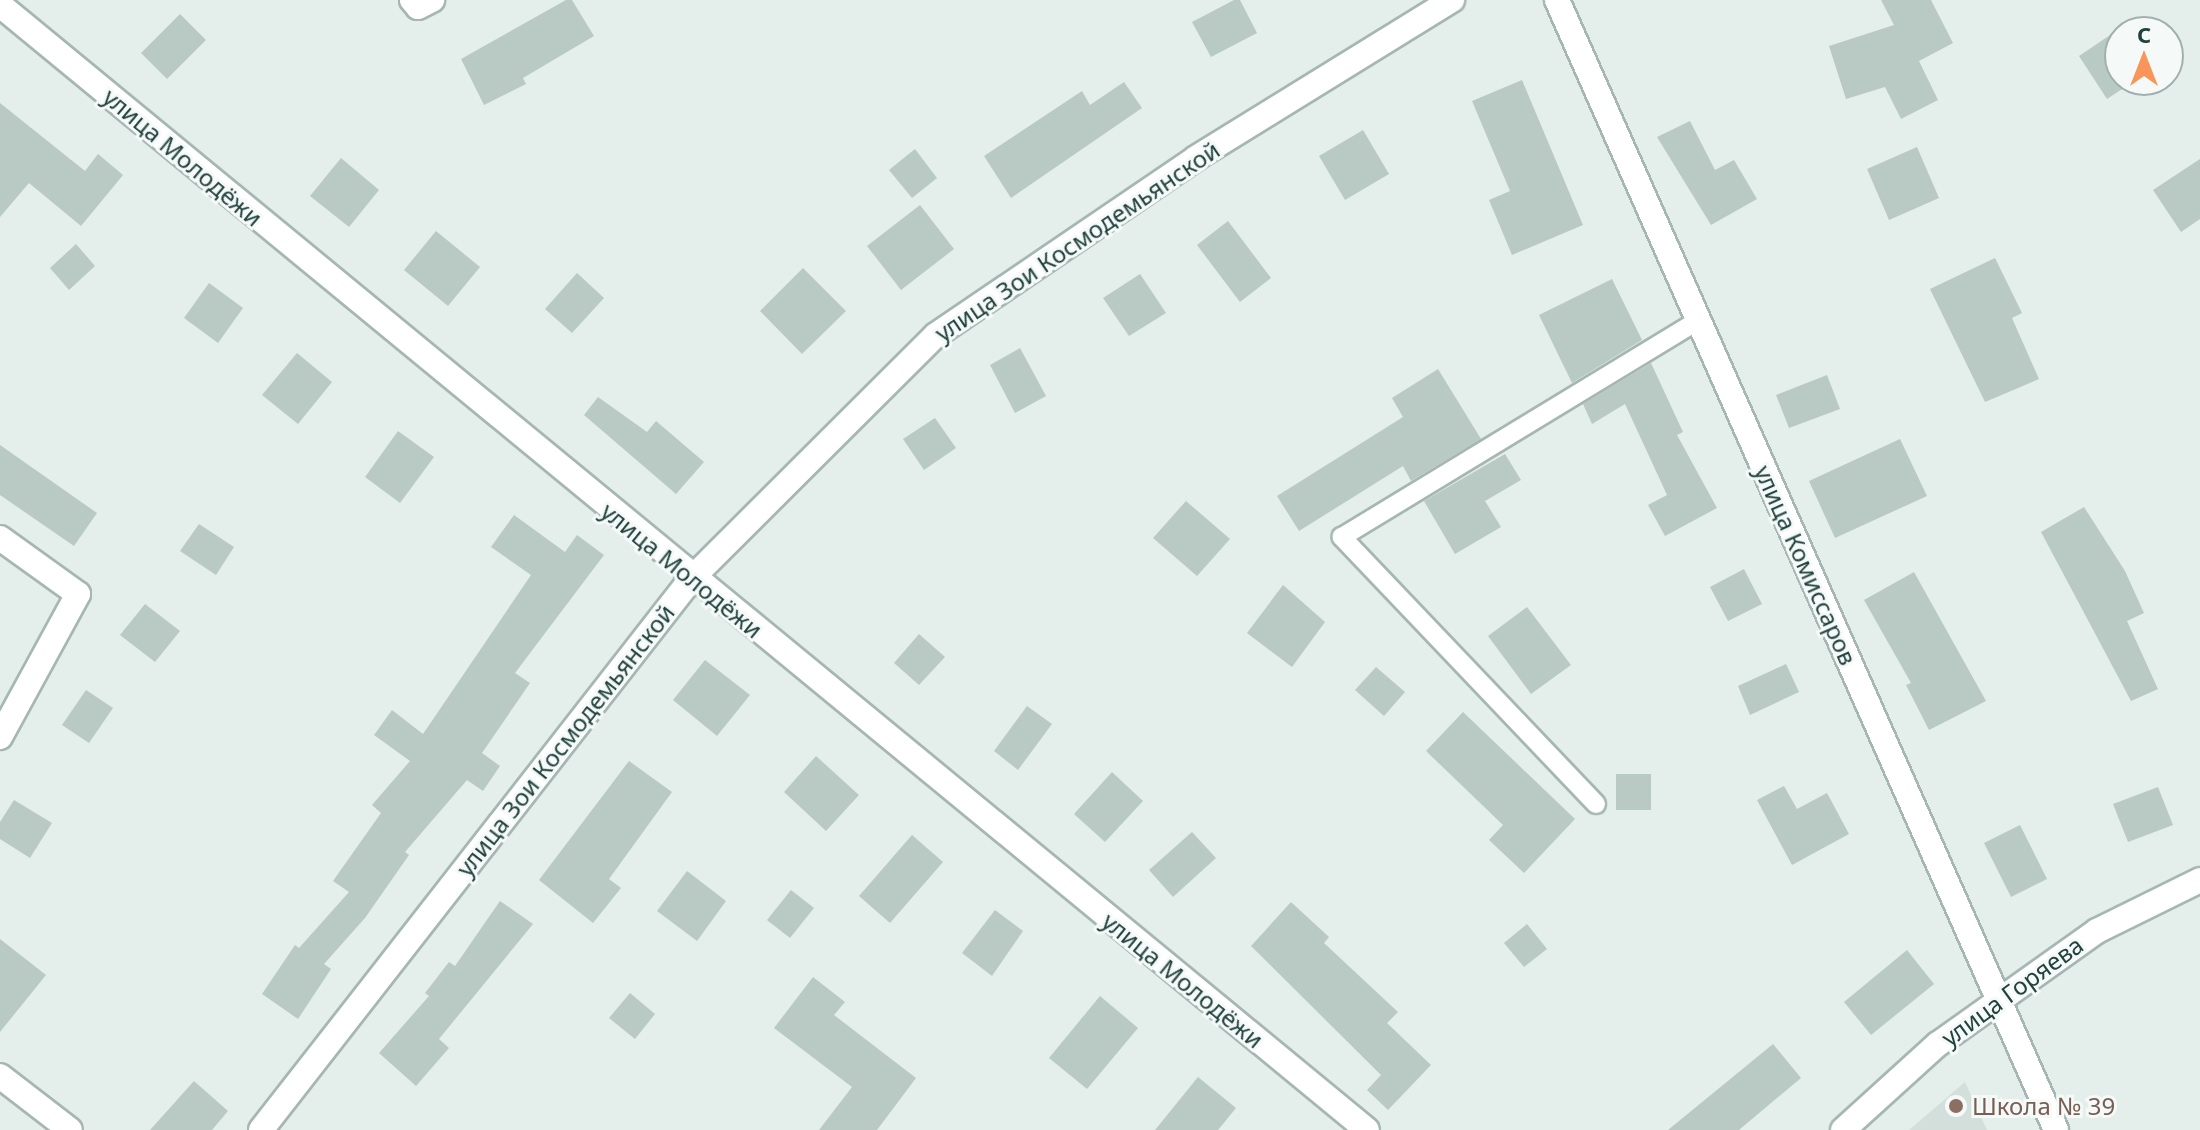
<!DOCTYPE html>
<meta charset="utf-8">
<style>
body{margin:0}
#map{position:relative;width:2200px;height:1130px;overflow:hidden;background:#e4eeeb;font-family:"Noto Sans",sans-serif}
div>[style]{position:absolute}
.built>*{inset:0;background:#d2dfdb}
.building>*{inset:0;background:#b9cac5}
.roads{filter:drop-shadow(2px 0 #a6b7b3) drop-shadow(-2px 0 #a6b7b3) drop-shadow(0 2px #a6b7b3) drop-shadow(0 -2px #a6b7b3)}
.service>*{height:18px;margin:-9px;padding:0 9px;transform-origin:9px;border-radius:9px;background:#fff}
.minor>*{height:24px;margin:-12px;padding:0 12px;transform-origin:12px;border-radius:12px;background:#fff}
.secondary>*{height:24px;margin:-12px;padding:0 12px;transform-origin:12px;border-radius:12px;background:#fff}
.dots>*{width:22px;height:22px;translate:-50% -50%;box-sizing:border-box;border:4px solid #f5faf9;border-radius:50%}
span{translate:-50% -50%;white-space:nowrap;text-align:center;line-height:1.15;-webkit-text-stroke:6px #f5faf9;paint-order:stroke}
.street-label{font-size:24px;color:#22423d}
.education-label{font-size:24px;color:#785e54}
.left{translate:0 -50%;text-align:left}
.north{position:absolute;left:2104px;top:16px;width:80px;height:80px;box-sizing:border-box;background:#f5faf9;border:2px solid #a1b0ae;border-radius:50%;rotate:0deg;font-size:22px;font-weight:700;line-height:32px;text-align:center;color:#22423d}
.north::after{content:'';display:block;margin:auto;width:28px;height:36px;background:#f99558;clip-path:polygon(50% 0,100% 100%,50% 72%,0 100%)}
</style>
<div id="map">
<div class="built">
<div style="clip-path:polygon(1965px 1082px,1987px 1130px,1909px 1130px)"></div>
</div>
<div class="building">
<div style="clip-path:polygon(566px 0,572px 0,594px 36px,523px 78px,526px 84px,484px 105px,461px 59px)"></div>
<div style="clip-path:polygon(1234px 0,1240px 0,1257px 33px,1211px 57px,1192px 22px)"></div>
<div style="clip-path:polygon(1881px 0,1931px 0,1953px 43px,1919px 61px,1938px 100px,1901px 119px,1885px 87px,1846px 99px,1829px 46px,1894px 25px)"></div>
<div style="clip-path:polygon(180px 14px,206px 40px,167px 79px,141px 53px)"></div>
<div style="clip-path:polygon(2122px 27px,2120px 80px,2136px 80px,2107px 99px,2079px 56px)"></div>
<div style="clip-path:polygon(1522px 80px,1583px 225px,1512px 255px,1489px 200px,1510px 191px,1472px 101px)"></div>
<div style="clip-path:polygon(1124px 82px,1142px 108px,1011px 198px,984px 156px,1082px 91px,1090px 105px)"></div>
<div style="clip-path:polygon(0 103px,85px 171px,98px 154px,123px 175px,81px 226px,29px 183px,0 217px)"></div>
<div style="clip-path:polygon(1690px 121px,1715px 170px,1734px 160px,1757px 199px,1711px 225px,1657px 137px)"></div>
<div style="clip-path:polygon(1363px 130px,1389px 174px,1345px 200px,1319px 156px)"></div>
<div style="clip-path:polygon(1917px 147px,1939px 198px,1889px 220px,1867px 169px)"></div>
<div style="clip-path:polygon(915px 149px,937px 178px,912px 198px,889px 170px)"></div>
<div style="clip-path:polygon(341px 158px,379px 190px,349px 227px,310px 196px)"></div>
<div style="clip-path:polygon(2200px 159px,2200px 219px,2181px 232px,2153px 190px)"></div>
<div style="clip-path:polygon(920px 205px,954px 249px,901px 290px,867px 246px)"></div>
<div style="clip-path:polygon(1228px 221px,1271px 278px,1240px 302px,1197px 245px)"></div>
<div style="clip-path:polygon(436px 231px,480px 267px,448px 306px,404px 270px)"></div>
<div style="clip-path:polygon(76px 244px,95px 266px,69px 290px,50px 268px)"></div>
<div style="clip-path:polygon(1995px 258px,2022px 313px,2012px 318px,2039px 379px,1985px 402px,1930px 289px)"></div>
<div style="clip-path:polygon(803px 268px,846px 311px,802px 354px,760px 311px)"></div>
<div style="clip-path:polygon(577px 273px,604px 298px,572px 333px,545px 309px)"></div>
<div style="clip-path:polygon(1140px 274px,1166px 313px,1129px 336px,1103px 298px)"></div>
<div style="clip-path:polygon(1612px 279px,1642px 340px,1572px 383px,1539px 315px)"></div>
<div style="clip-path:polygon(209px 283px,243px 308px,218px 343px,184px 318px)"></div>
<div style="clip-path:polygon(1020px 348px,1046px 396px,1015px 413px,990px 365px)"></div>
<div style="clip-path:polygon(297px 353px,332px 382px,298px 424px,262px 395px)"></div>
<div style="clip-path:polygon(1651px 363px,1683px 432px,1677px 435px,1717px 508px,1665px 536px,1648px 505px,1667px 495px,1625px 404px,1592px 424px,1583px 404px)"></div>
<div style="clip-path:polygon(1438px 369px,1481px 439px,1411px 481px,1403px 466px,1299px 531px,1277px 496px,1403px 417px,1392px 398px)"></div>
<div style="clip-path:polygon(1827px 375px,1840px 409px,1789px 428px,1776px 395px)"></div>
<div style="clip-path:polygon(598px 397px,647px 432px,656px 421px,704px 462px,676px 494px,584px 415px)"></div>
<div style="clip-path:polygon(935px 418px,956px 448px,924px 470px,903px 439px)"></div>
<div style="clip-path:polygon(398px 431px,434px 457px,400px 503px,365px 477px)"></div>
<div style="clip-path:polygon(1900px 439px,1927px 496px,1835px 538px,1809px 481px)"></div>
<div style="clip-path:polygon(0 445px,97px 513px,74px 546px,0 495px)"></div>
<div style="clip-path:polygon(1505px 454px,1521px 480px,1485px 501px,1501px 527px,1455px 554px,1424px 501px)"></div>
<div style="clip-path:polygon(1186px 501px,1230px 539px,1197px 576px,1153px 538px)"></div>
<div style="clip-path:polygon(2084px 507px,2125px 571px,2144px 613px,2127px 621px,2158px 689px,2131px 701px,2041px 532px)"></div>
<div style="clip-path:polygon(514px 515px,565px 552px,577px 535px,604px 555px,515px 673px,530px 683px,482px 753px,500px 766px,483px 791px,467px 780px,405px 852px,409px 855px,365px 918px,324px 964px,331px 969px,298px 1019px,262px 994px,295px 945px,299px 948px,349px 892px,333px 881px,381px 813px,372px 805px,410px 761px,374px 735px,392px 710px,423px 734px,531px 575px,491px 547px)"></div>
<div style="clip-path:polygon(199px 524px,234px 547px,216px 575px,180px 551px)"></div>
<div style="clip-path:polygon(1744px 569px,1762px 604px,1728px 621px,1710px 587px)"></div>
<div style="clip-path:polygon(1914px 572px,1986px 701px,1929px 730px,1906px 685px,1911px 683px,1864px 600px)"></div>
<div style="clip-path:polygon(1283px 585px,1325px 622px,1292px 667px,1247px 633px)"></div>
<div style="clip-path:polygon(145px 604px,180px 631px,155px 662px,120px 635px)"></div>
<div style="clip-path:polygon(1527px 607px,1571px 665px,1531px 694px,1488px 636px)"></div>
<div style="clip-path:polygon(919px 634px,945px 657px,919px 685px,894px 663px)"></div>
<div style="clip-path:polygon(705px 660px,750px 695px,717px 736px,673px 700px)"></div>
<div style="clip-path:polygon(1786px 664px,1799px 692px,1750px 715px,1738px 686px)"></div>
<div style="clip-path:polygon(1376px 667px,1405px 692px,1384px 716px,1355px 690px)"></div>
<div style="clip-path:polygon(86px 690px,113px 708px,89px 743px,62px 725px)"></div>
<div style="clip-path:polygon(1027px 706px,1052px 724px,1018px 770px,994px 751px)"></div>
<div style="clip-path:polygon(1463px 712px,1575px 819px,1524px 873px,1489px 840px,1503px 825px,1426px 751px)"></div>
<div style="clip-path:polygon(816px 756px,859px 795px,826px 831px,784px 792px)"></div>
<div style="clip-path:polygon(629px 761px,672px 792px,609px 879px,621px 888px,593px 923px,539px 880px)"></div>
<div style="clip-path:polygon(1112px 772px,1143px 801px,1105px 842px,1074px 814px)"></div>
<div style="clip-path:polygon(1616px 774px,1651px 774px,1651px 810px,1616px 810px)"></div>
<div style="clip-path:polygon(1784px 786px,1797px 809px,1827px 793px,1849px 834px,1792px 865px,1757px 800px)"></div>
<div style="clip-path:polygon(2158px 787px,2173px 825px,2128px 842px,2113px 804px)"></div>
<div style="clip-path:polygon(14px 800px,52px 823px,30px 858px,0 839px,0 822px)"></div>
<div style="clip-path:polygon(2020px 825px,2047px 879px,2011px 897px,1984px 843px)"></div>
<div style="clip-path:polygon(1192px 832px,1216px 858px,1173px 897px,1149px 870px)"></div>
<div style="clip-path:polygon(912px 835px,943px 862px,890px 923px,859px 896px)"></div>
<div style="clip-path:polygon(687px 871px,726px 901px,697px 941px,657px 911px)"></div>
<div style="clip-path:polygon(791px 890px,814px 908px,790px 938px,767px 920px)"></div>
<div style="clip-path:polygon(500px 901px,533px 924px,439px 1039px,449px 1048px,416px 1086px,379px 1053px,429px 996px,425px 993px,449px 962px,455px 966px)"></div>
<div style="clip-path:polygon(1291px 902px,1329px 937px,1324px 943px,1398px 1012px,1387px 1023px,1431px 1065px,1388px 1110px,1367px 1090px,1381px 1075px,1251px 946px)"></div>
<div style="clip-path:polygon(995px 910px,1023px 931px,992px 976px,962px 953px)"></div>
<div style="clip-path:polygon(1527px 924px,1547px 949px,1524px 967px,1504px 943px)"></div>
<div style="clip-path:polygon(0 939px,46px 975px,0 1032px)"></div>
<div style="clip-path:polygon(1907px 950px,1934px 984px,1871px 1035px,1844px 1002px)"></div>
<div style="clip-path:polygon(813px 977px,845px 1002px,834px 1015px,916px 1078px,877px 1130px,819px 1130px,852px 1087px,774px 1028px)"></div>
<div style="clip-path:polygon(630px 993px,655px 1014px,635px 1039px,609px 1018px)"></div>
<div style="clip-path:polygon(1100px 996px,1138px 1028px,1087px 1089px,1049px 1058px)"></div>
<div style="clip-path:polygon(1773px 1044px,1801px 1078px,1739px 1130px,1668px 1130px)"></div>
<div style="clip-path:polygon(1198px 1077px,1236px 1108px,1218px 1130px,1155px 1130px)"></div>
<div style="clip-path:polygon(194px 1081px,228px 1111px,212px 1130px,150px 1130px)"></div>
</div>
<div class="roads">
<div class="service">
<div style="left:1596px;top:804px;width:369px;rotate:-133.6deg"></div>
<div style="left:1342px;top:537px;width:418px;rotate:-31.3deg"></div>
</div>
<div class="minor">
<div style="left:412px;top:0;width:9px;rotate:49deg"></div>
<div style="left:418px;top:7px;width:16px;rotate:-27deg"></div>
<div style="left:0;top:5px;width:1770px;rotate:39.45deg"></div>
<div style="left:0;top:538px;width:96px;rotate:35.7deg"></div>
<div style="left:78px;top:594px;width:163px;rotate:118.6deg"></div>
<div style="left:0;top:1076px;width:88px;rotate:37.6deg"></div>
<div style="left:261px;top:1130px;width:700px;rotate:-52.02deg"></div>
<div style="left:692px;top:578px;width:344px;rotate:-44.9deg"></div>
<div style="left:936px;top:335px;width:315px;rotate:-34.2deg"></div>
<div style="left:1196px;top:158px;width:301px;rotate:-31.7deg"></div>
<div style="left:1843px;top:1130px;width:128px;rotate:-42.2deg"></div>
<div style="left:1938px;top:1044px;width:195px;rotate:-35.4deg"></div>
<div style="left:2097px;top:931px;width:115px;rotate:-26.3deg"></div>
</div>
<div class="secondary">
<div style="left:1557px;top:0;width:1235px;rotate:66.17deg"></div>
</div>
</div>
<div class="dots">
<div style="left:1956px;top:1106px;background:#8d6e63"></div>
</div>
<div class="street-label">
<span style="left:183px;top:157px;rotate:40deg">улица Молодёжи</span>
<span style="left:1077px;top:241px;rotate:-34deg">улица Зои Космодемьянской</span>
<span style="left:1806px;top:565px;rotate:66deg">улица Комиссаров</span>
<span style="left:682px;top:570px;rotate:39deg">улица Молодёжи</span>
<span style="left:565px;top:740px;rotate:-52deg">улица Зои Космодемьянской</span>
<span style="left:1183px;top:980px;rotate:39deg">улица Молодёжи</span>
<span style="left:2012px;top:991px;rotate:-36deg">улица Горяева</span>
</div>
<div class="education-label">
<span class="left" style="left:1972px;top:1106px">Школа № 39</span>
</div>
<div class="north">С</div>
</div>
